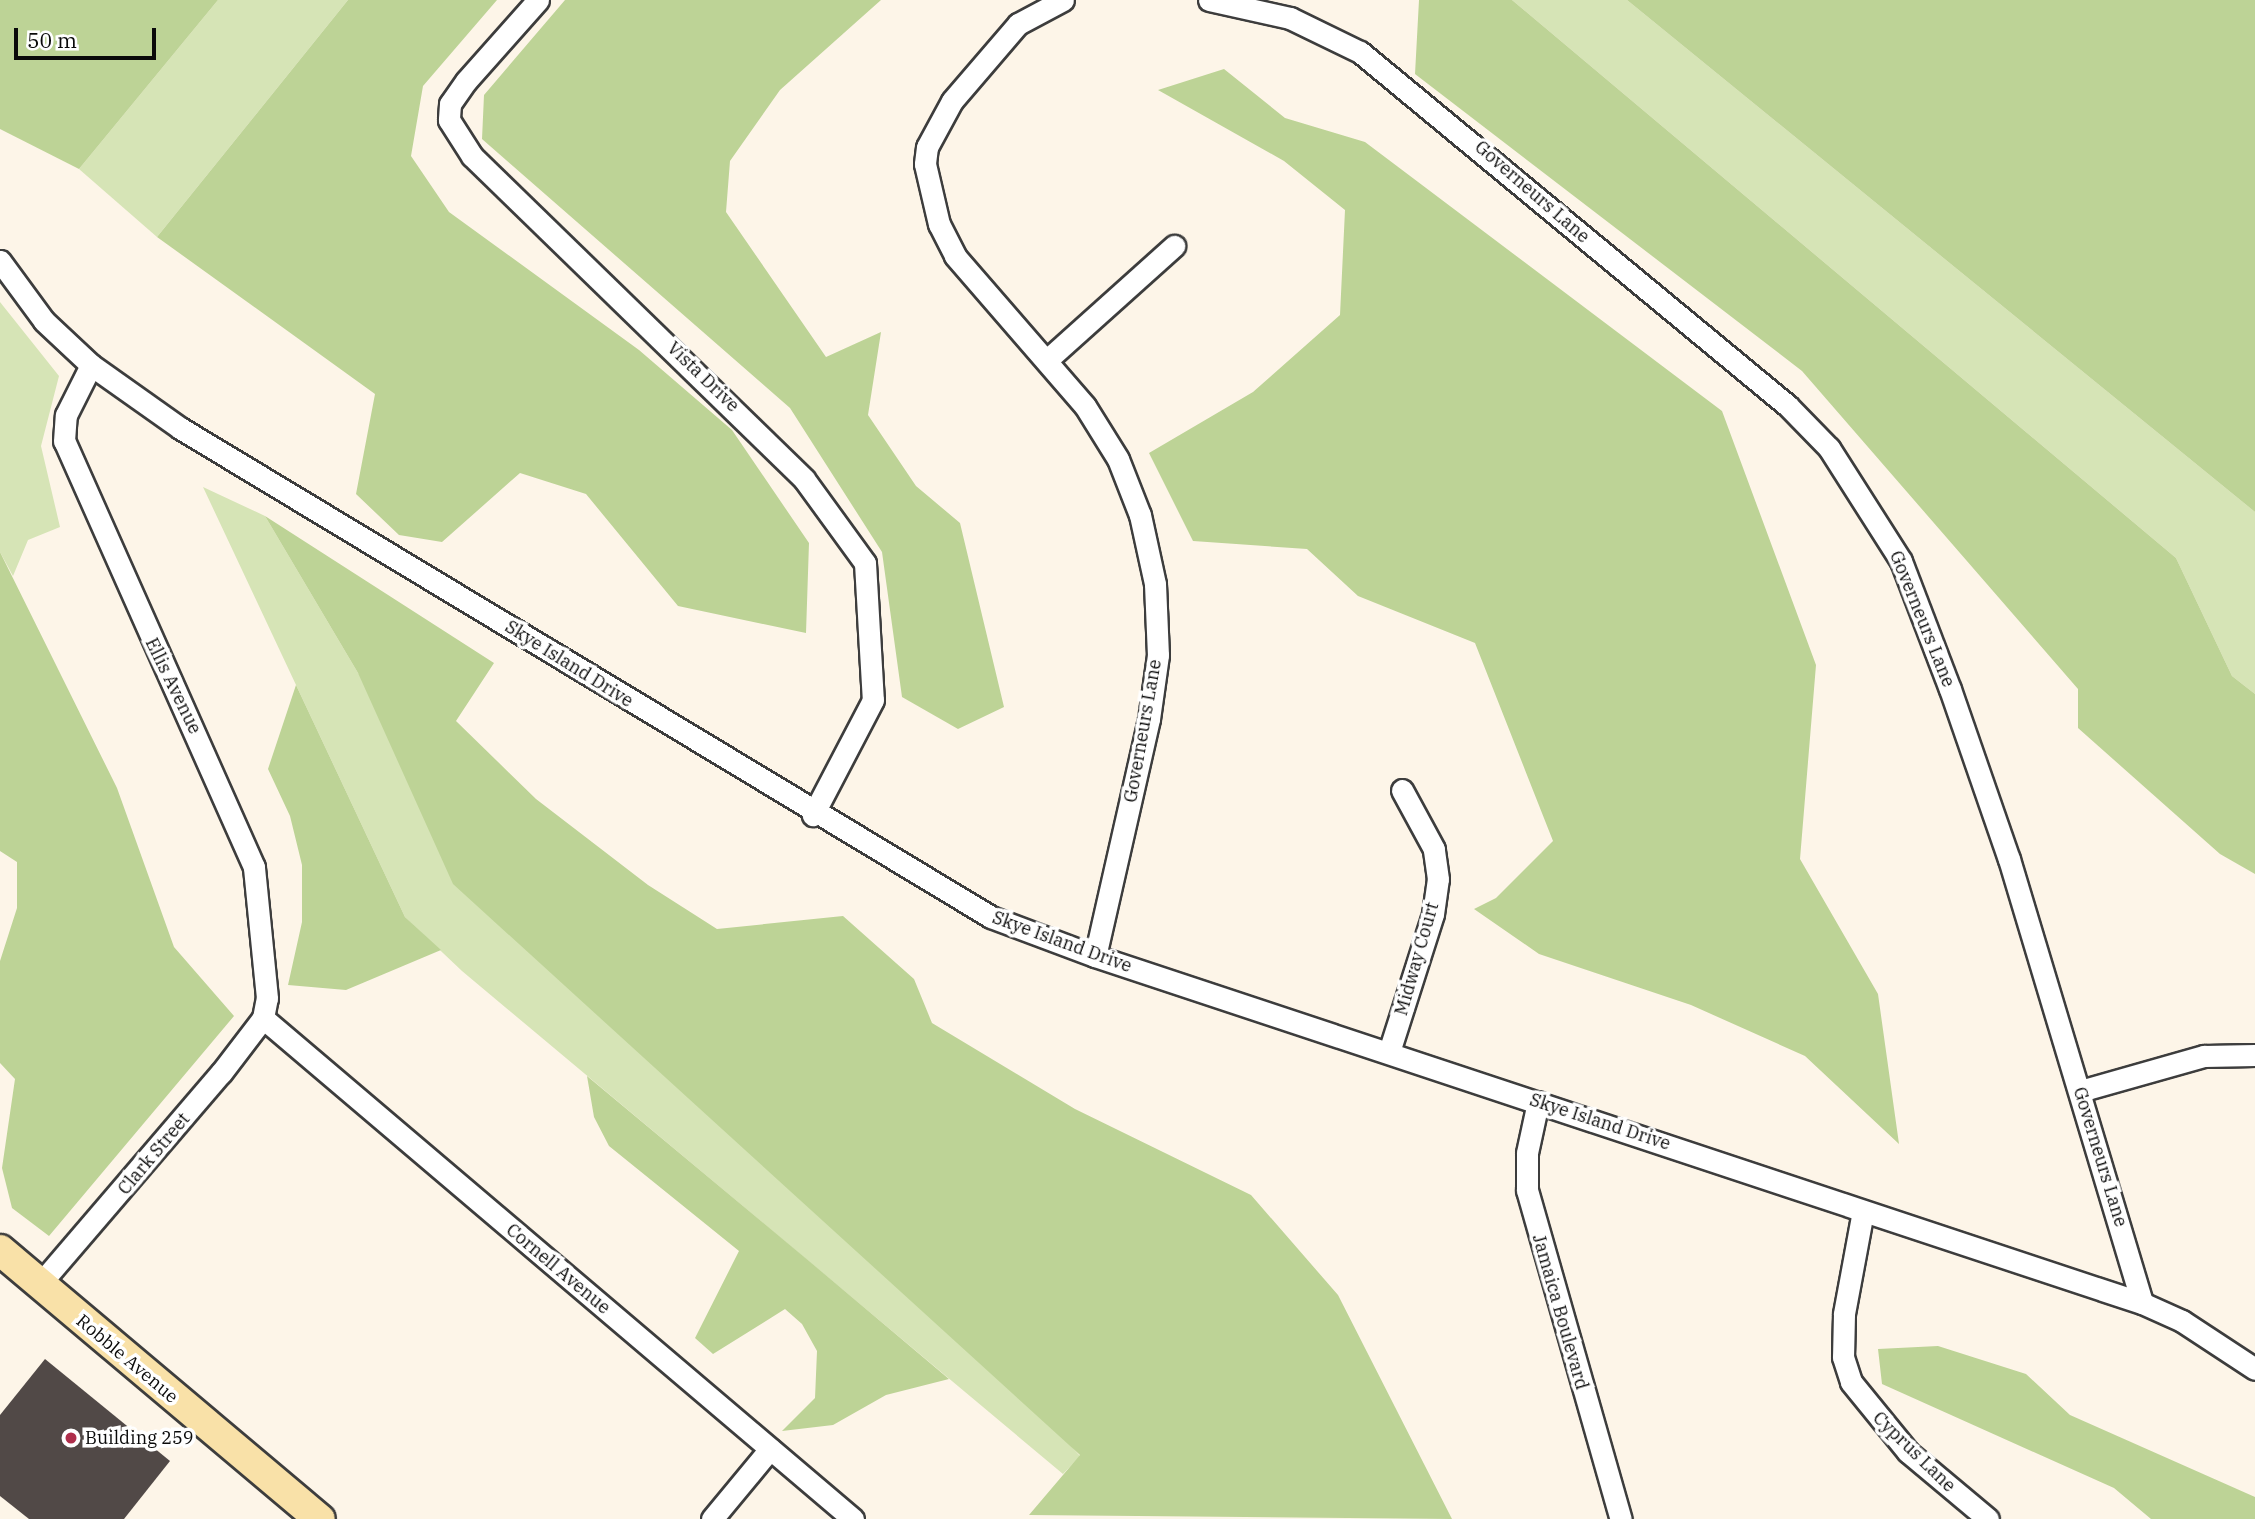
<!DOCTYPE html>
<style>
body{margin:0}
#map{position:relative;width:2255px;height:1519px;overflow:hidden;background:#fdf5e8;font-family:"IBM Plex Serif",serif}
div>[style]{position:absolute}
.green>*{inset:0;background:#d6e4b6}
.forest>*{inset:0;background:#bdd396}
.building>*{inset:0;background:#514947}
.roads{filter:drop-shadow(2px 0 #3d3d3d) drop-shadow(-2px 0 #3d3d3d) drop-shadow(0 2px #3d3d3d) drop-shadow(0 -2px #3d3d3d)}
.street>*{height:21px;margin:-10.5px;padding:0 10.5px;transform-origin:10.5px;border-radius:10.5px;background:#fff}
.secondary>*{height:30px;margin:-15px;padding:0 15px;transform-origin:15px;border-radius:15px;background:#f9e1a8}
.dots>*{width:19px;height:19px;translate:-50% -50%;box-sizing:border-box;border:4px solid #fff;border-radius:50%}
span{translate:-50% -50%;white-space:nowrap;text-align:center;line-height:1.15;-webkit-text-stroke:7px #fff;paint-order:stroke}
.street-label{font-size:18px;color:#0a0a0a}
.poi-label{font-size:18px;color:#0a0a0a}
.left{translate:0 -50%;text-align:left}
.scale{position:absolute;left:14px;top:28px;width:142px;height:32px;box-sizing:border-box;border:4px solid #0a0a0a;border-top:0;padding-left:9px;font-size:21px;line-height:24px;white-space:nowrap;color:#0a0a0a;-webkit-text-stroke:5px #fff;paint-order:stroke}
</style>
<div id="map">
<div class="green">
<div style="clip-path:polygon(218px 0,348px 0,157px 237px,79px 169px)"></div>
<div style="clip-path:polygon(1512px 0,1627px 0,2255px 512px,2255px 694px,2232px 676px,2176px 558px)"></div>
<div style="clip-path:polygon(0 302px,59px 376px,41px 446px,60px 527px,28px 540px,13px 576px,0 552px)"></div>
<div style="clip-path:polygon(203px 487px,265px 516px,358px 673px,1080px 1456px,1063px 1474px,462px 971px,405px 917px)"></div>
</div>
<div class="forest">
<div style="clip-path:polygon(0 0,218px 0,79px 169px,0 129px)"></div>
<div style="clip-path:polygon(348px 0,497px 0,423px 86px,411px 156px,449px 212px,639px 350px,732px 430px,809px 543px,806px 633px,678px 606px,586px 494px,520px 473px,442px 542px,399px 535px,356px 494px,375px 394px,157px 237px)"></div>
<div style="clip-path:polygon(565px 0,881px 0,780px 90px,730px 161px,726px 212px,826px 357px,881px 332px,868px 415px,916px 486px,960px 523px,1004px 707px,958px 729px,902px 697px,882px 552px,790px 408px,482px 139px,484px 95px)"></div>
<div style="clip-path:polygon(1419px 0,1512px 0,2176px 558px,2232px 676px,2255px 694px,2255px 874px,2220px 854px,2078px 728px,2078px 689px,1802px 371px,1415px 74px)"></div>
<div style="clip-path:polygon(1627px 0,2255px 0,2255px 512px)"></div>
<div style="clip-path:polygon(1224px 69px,1285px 118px,1365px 142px,1722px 411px,1816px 665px,1800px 859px,1878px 994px,1899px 1144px,1805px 1056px,1691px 1005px,1539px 954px,1474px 909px,1496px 898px,1553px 841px,1475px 643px,1358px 596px,1307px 549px,1193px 541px,1149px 453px,1253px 392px,1340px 315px,1345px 210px,1284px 161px,1158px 90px)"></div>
<div style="clip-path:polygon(265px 516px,494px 663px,456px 721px,536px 799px,648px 885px,717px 929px,843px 916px,914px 979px,932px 1023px,1075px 1109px,1251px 1195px,1338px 1295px,1452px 1519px,1029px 1515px,1080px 1455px,453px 884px,358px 673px)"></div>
<div style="clip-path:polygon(0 552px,117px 788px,174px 947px,234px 1016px,49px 1236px,12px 1208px,2px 1168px,15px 1079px,0 1063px,0 961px,17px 908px,17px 862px,0 851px)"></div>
<div style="clip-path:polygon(296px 685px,405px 917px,441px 950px,346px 990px,288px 985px,302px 922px,302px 865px,290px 816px,268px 769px)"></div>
<div style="clip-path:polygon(587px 1076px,809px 1261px,949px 1379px,886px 1395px,833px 1425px,782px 1431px,815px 1398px,817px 1351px,802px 1324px,785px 1309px,713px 1354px,695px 1338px,739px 1251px,609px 1146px,594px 1117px)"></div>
<div style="clip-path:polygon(1938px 1346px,2026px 1374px,2070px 1415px,2255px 1497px,2255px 1519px,2151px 1519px,2114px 1488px,1882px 1384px,1878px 1349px)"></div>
</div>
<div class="building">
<div style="clip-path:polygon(45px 1359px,170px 1461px,124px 1519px,29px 1519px,0 1496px,0 1415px)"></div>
</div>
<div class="roads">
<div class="street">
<div style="left:538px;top:0;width:108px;rotate:131.6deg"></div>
<div style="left:466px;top:81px;width:28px;rotate:125deg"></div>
<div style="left:450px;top:104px;width:16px;rotate:94deg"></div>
<div style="left:449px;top:120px;width:43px;rotate:57.4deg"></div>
<div style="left:472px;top:156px;width:463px;rotate:44.2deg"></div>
<div style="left:804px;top:479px;width:104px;rotate:54deg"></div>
<div style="left:865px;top:563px;width:137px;rotate:86.7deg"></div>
<div style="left:873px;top:700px;width:130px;rotate:117.6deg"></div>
<div style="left:1063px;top:0;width:51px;rotate:151.9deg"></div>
<div style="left:1018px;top:24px;width:101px;rotate:130.6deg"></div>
<div style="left:952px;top:101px;width:52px;rotate:118.5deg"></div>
<div style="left:927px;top:147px;width:17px;rotate:97deg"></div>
<div style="left:925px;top:164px;width:62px;rotate:76.9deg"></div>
<div style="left:939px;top:224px;width:36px;rotate:63deg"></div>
<div style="left:955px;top:256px;width:198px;rotate:49.1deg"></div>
<div style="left:1085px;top:406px;width:62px;rotate:58.1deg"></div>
<div style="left:1118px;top:459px;width:60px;rotate:68.6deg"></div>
<div style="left:1140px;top:515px;width:71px;rotate:77.7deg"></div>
<div style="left:1155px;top:584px;width:71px;rotate:87.6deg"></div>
<div style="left:1158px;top:655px;width:65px;rotate:98deg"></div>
<div style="left:1149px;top:719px;width:243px;rotate:102.8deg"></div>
<div style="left:1209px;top:0;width:83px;rotate:12.5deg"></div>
<div style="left:1290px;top:18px;width:78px;rotate:25.9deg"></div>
<div style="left:1360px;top:52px;width:555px;rotate:39.59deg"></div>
<div style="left:1788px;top:406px;width:59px;rotate:45.7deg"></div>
<div style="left:1829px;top:448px;width:134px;rotate:57.5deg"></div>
<div style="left:1901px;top:561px;width:137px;rotate:69.1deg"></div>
<div style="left:1950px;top:689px;width:180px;rotate:70.9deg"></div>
<div style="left:2009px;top:859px;width:463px;rotate:73.3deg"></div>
<div style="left:0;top:261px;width:74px;rotate:53.7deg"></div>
<div style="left:44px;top:321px;width:64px;rotate:43.1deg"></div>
<div style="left:91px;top:365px;width:109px;rotate:35.3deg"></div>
<div style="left:180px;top:428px;width:947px;rotate:31.09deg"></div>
<div style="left:991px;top:917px;width:111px;rotate:20.6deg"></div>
<div style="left:1095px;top:956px;width:1103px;rotate:18.34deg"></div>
<div style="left:2142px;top:1303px;width:44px;rotate:24.2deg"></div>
<div style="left:2182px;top:1321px;width:87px;rotate:33.3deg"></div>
<div style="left:1047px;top:360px;width:171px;rotate:-41.9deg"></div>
<div style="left:263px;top:1018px;width:774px;rotate:40.34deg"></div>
<div style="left:1389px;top:1052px;width:145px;rotate:-72.3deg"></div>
<div style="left:1433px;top:914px;width:35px;rotate:-82deg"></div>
<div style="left:1438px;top:879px;width:30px;rotate:-98deg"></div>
<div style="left:1434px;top:849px;width:67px;rotate:-118.5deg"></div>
<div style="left:2080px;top:1091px;width:129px;rotate:-15.8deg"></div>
<div style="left:2204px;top:1056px;width:51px;rotate:-1.1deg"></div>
<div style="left:1538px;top:1102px;width:52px;rotate:102.2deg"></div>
<div style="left:1527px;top:1153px;width:37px;rotate:90deg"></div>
<div style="left:1527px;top:1190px;width:342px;rotate:74.1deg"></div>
<div style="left:1863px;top:1211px;width:105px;rotate:100.5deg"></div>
<div style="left:1844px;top:1314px;width:43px;rotate:91.3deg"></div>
<div style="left:1843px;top:1357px;width:26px;rotate:72deg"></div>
<div style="left:1851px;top:1382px;width:90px;rotate:50.8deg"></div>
<div style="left:1908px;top:1452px;width:104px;rotate:39.9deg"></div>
<div style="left:39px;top:1285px;width:279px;rotate:-49.4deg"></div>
<div style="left:221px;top:1073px;width:69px;rotate:-52.6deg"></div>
<div style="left:263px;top:1018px;width:20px;rotate:-79deg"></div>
<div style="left:267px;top:998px;width:132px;rotate:-95.7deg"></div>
<div style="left:254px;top:867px;width:466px;rotate:-114deg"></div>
<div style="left:64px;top:441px;width:26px;rotate:-86deg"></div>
<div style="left:66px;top:415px;width:56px;rotate:-63.4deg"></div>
<div style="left:712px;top:1519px;width:91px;rotate:-50.4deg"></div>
</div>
<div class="secondary">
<div style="left:0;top:1250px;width:418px;rotate:40.1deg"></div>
</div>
</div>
<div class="dots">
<div style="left:71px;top:1438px;background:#ae2e4b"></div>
</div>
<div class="street-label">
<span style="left:1532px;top:192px;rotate:41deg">Governeurs Lane</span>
<span style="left:703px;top:377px;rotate:44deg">Vista Drive</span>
<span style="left:1922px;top:619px;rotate:68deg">Governeurs Lane</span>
<span style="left:569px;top:664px;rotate:32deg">Skye Island Drive</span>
<span style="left:173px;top:686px;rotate:64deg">Ellis Avenue</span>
<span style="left:1143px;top:731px;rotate:-80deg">Governeurs Lane</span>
<span style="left:1062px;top:942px;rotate:20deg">Skye Island Drive</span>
<span style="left:1417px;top:959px;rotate:-74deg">Midway Court</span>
<span style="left:1600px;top:1122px;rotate:18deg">Skye Island Drive</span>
<span style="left:154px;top:1154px;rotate:-50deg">Clark Street</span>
<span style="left:2100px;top:1157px;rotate:73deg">Governeurs Lane</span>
<span style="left:558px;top:1269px;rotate:40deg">Cornell Avenue</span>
<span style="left:1560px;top:1312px;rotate:74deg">Jamaica Boulevard</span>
<span style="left:127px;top:1359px;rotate:40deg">Robble Avenue</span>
<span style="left:1914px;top:1452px;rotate:44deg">Cyprus Lane</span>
</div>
<div class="poi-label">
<span class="left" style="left:85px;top:1438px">Building 259</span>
</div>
<div class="scale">50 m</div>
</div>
